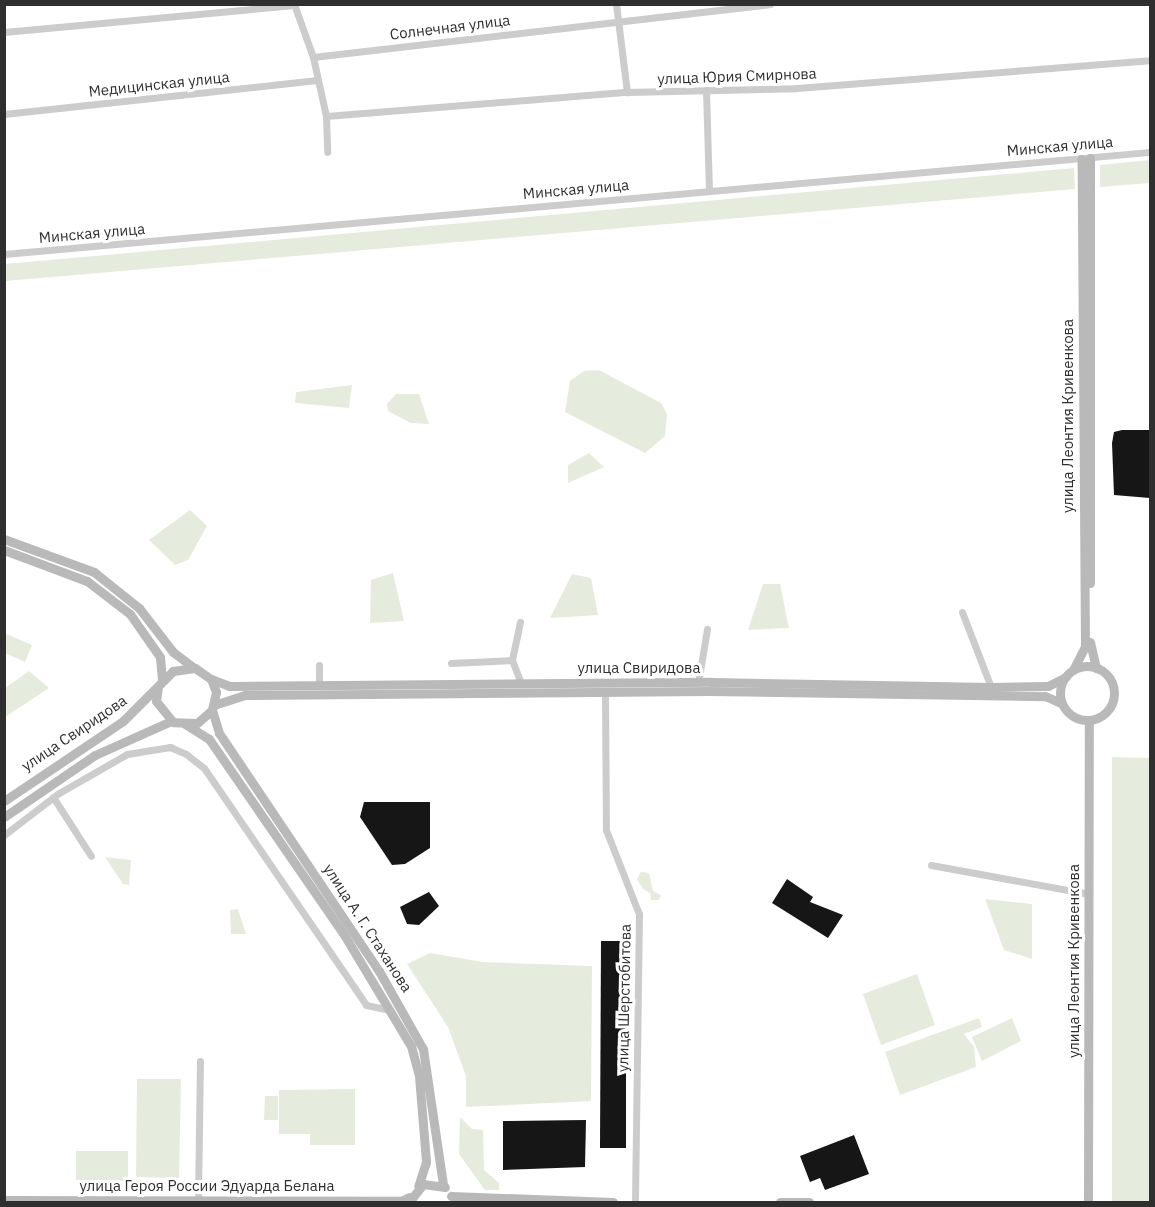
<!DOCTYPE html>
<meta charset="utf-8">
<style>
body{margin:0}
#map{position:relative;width:1155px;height:1207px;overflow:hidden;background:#fff;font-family:"IBM Plex Sans",sans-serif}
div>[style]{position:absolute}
.green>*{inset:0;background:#e6ecdd}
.building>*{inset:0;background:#161616}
.street>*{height:7px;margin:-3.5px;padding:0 3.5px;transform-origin:3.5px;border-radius:3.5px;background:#ccc}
.secondary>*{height:9px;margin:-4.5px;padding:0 4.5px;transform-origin:4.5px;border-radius:4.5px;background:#b9b9b9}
.secondary>.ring{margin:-4.5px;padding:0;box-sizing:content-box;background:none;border:9px solid #b9b9b9;border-radius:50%}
span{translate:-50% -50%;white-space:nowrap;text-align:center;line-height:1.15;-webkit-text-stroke:6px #fff;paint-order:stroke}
.street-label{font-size:15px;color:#2f2f2f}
.frame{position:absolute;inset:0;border:6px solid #2f2f2f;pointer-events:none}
</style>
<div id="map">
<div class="green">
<div style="clip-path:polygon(1150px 160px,1150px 183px,1100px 187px,1100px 165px)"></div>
<div style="clip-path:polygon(1074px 168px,1075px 189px,5px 281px,5px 264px)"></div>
<div style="clip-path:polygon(599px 370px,661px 403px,667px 414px,665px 436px,645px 453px,565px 412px,570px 381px,584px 371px)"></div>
<div style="clip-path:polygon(352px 385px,349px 408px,295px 403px,296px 392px)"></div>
<div style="clip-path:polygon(396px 394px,419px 394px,429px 424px,411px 423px,388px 411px,387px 404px)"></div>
<div style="clip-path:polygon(589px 453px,604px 467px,568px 483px,568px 465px)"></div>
<div style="clip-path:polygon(190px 510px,207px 526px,188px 560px,175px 565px,149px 540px)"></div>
<div style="clip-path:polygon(393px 573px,404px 621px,370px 623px,371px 580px)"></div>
<div style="clip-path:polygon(572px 574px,591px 578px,598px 615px,550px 618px)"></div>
<div style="clip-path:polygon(763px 584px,780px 584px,789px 628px,748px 630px)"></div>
<div style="clip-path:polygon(4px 633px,32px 645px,25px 662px,5px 653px)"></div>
<div style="clip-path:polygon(29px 671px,49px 688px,5px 717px,5px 688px)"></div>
<div style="clip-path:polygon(1112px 757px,1150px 758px,1150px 1202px,1112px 1202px)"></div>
<div style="clip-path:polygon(105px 857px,131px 860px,129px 885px,123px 884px)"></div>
<div style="clip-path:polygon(641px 872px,649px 873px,653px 891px,661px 895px,659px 900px,651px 900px,650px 893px,643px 889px,637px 879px)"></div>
<div style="clip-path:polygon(985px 899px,1032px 904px,1032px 959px,1004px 950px)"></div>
<div style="clip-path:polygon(238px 909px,246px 934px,231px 934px,230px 910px)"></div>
<div style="clip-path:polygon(430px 953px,483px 962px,592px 966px,591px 1101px,466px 1107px,466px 1076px,448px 1027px,407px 964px)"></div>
<div style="clip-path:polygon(917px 974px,935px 1025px,881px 1045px,863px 994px)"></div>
<div style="clip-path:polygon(979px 1018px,982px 1027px,964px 1034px,974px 1047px,976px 1067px,900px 1095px,885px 1052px)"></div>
<div style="clip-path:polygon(1012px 1018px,1021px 1041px,982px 1061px,972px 1037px)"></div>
<div style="clip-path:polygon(137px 1079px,181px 1079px,179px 1178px,136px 1177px)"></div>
<div style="clip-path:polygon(355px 1089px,355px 1145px,310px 1145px,310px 1134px,279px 1134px,279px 1090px)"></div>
<div style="clip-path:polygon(265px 1096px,278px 1096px,278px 1120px,264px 1120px)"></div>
<div style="clip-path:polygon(460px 1117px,472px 1129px,483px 1130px,484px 1170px,499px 1183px,499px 1190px,485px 1190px,459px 1154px)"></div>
<div style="clip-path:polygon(76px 1151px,128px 1151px,128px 1181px,76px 1181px)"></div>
</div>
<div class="building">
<div style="clip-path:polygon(1122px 430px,1150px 430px,1150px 498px,1114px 495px,1112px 443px,1114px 432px)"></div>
<div style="clip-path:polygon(364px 802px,430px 802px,430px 848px,405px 864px,392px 865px,360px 817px)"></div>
<div style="clip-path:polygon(787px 879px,813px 897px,810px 902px,843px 915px,828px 938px,772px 903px)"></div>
<div style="clip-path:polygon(429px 892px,439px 906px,419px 925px,407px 924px,400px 907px)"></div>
<div style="clip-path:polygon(601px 941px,626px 941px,626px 1148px,600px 1148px)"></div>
<div style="clip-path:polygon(586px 1120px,585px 1167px,503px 1170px,503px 1121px)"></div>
<div style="clip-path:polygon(854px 1135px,869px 1174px,825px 1190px,820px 1178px,810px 1182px,800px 1156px)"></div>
</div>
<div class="street">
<div style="left:294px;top:4px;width:56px;rotate:70.3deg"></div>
<div style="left:313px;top:57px;width:60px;rotate:77.6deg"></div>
<div style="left:326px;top:116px;width:36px;rotate:88deg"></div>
<div style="left:616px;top:4px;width:89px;rotate:82.9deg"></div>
<div style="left:4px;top:32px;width:291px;rotate:-5.3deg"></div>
<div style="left:313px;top:57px;width:460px;rotate:-6.6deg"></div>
<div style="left:706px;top:90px;width:101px;rotate:88.3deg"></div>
<div style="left:4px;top:114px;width:315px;rotate:-6.2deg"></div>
<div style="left:326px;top:116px;width:302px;rotate:-4.6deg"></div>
<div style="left:627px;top:92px;width:170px;rotate:-1.3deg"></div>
<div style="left:797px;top:88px;width:354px;rotate:-4.5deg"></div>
<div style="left:4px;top:254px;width:1151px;rotate:-5.09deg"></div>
<div style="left:962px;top:612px;width:80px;rotate:68.9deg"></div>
<div style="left:520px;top:622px;width:39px;rotate:102deg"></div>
<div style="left:512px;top:660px;width:25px;rotate:69deg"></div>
<div style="left:451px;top:663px;width:61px;rotate:-2.8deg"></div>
<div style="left:698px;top:683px;width:55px;rotate:-80.5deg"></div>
<div style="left:319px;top:685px;width:20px;rotate:-90deg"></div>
<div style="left:605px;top:693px;width:137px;rotate:89.6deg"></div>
<div style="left:606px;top:830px;width:90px;rotate:68.6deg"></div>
<div style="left:639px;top:914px;width:288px;rotate:90.8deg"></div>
<div style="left:53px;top:797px;width:70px;rotate:57.2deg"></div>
<div style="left:4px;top:835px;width:69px;rotate:-37.4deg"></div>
<div style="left:59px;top:793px;width:78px;rotate:-29.8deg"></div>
<div style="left:127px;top:754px;width:44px;rotate:-9.2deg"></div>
<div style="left:170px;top:747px;width:17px;rotate:24deg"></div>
<div style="left:186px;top:754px;width:23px;rotate:38deg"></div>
<div style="left:204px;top:768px;width:287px;rotate:55.6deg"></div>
<div style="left:366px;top:1005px;width:25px;rotate:12deg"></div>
<div style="left:931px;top:865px;width:161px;rotate:10.4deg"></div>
<div style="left:198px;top:1201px;width:140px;rotate:-89.2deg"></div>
</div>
<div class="secondary">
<div style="left:4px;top:539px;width:96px;rotate:20.1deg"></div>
<div style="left:94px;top:572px;width:58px;rotate:38.7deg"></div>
<div style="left:139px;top:608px;width:56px;rotate:52.3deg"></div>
<div style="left:173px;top:652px;width:25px;rotate:37deg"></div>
<div style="left:4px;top:550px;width:89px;rotate:20.5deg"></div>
<div style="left:87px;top:581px;width:54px;rotate:37.5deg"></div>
<div style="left:130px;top:614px;width:52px;rotate:55.1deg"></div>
<div style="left:160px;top:657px;width:24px;rotate:85deg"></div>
<div style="left:1090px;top:583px;width:425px;rotate:-90deg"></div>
<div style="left:1090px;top:642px;width:27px;rotate:77deg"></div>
<div class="ring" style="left:1060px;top:666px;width:45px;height:45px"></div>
<div style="left:1073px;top:670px;width:27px;rotate:-63deg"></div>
<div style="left:1085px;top:646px;width:487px;rotate:-90.4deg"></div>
<div style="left:211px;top:679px;width:19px;rotate:21deg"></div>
<div style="left:229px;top:686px;width:482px;rotate:-0.5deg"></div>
<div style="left:711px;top:682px;width:280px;rotate:1deg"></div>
<div style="left:991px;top:687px;width:57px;rotate:-1deg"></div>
<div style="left:1048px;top:686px;width:20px;rotate:-27deg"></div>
<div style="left:214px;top:705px;width:33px;rotate:-18deg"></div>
<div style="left:245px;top:695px;width:463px;rotate:-0.5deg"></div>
<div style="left:708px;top:691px;width:337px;rotate:0.9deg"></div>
<div style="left:1045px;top:696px;width:17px;rotate:24deg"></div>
<div style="left:212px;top:710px;width:24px;rotate:73deg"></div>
<div style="left:219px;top:733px;width:287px;rotate:56.1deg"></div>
<div style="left:379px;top:971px;width:90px;rotate:60.6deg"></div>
<div style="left:423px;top:1049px;width:137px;rotate:81.6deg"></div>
<div style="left:185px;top:724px;width:28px;rotate:32deg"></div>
<div style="left:209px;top:739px;width:236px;rotate:55.4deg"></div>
<div style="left:343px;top:933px;width:132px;rotate:59deg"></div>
<div style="left:411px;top:1046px;width:31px;rotate:75deg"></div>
<div style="left:419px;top:1076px;width:86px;rotate:85.3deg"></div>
<div style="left:426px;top:1162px;width:25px;rotate:108deg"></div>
<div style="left:4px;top:801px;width:143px;rotate:-33.9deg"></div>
<div style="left:123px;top:721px;width:71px;rotate:-45deg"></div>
<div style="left:173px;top:671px;width:22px;rotate:-8deg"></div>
<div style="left:195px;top:668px;width:19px;rotate:35deg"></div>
<div style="left:211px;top:679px;width:14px;rotate:69deg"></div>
<div style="left:216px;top:692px;width:18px;rotate:103deg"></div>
<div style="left:212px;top:710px;width:20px;rotate:139deg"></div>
<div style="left:197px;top:723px;width:24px;rotate:-178deg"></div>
<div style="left:173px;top:722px;width:27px;rotate:-129deg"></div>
<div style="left:156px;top:701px;width:14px;rotate:-82deg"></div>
<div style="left:4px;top:817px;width:110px;rotate:-34.3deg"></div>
<div style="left:95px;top:755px;width:83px;rotate:-24.1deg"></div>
<div style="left:451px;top:1196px;width:162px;rotate:2.1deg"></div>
<div style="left:4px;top:1200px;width:397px;rotate:0.1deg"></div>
<div style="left:401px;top:1201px;width:9px;rotate:-27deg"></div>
<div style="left:409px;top:1202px;width:23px;rotate:-52deg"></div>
<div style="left:423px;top:1184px;width:22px;rotate:8deg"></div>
<div style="left:780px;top:1202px;width:29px"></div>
<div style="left:1088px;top:1202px;width:482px;rotate:-89.9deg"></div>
</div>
<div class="street-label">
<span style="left:450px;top:27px;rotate:-7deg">Солнечная улица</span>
<span style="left:737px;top:76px;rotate:-2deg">улица Юрия Смирнова</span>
<span style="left:159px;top:84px;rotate:-6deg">Медицинская улица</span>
<span style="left:1060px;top:146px;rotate:-5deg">Минская улица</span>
<span style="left:576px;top:189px;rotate:-5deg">Минская улица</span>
<span style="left:92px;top:233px;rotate:-5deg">Минская улица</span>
<span style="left:1068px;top:416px;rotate:-90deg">улица Леонтия Кривенкова</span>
<span style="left:639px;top:668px">улица Свиридова</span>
<span style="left:74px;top:733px;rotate:-34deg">улица Свиридова</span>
<span style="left:368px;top:928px;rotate:57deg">улица А. Г. Стаханова</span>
<span style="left:1074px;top:961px;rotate:-90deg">улица Леонтия Кривенкова</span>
<span style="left:624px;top:998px;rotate:-89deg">улица Шерстобитова</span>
<span style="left:207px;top:1186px">улица Героя России Эдуарда Белана</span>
</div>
<div class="frame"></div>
</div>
